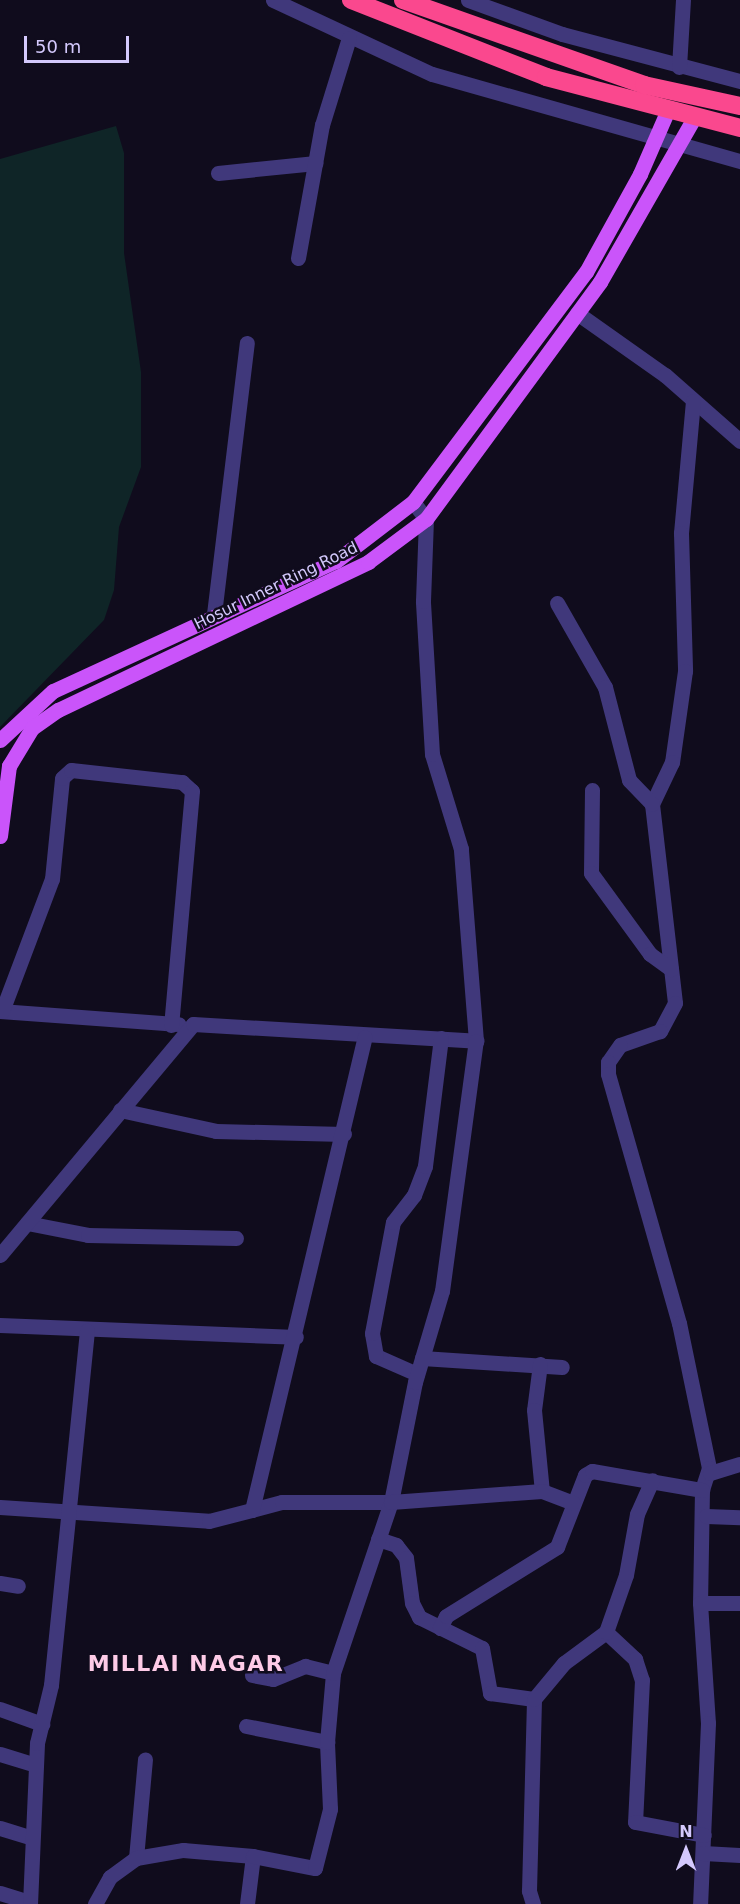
<!DOCTYPE html>
<style>
body{margin:0}
#map{position:relative;width:740px;height:1904px;overflow:hidden;background:#100c1d;font-family:"DejaVu Sans",sans-serif}
div>[style]{position:absolute}
.green>*{inset:0;background:#0f2527}
.minor>*{height:15px;margin:-7.5px;padding:0 7.5px;transform-origin:7.5px;border-radius:7.5px;background:#40387b}
.major>*{height:15px;margin:-7.5px;padding:0 7.5px;transform-origin:7.5px;border-radius:7.5px;background:#ca54fa}
.highway>*{height:18px;margin:-9px;padding:0 9px;transform-origin:9px;border-radius:9px;background:#fa488e}
span{translate:-50% -50%;white-space:nowrap;text-align:center;line-height:1.15;-webkit-text-stroke:5px #100c1d;paint-order:stroke}
.street-label{font-size:16px;color:#d4c9fd}
.district-label{font-size:22px;color:#fecbe7;font-weight:700;letter-spacing:1.5px}
.north{position:absolute;left:656px;top:1820px;width:60px;height:60px;-webkit-text-stroke:4px #100c1d;paint-order:stroke;rotate:0deg;font-size:16px;font-weight:700;line-height:24px;text-align:center;color:#d4c9fd}
.north::after{content:'';display:block;margin:auto;width:21px;height:27px;background:#d4c9fd;clip-path:polygon(50% 0,100% 100%,50% 72%,0 100%)}
.scale{position:absolute;left:24px;top:36px;width:105px;height:27px;box-sizing:border-box;border:3px solid #d4c9fd;border-top:0;padding-left:8px;font-size:18px;line-height:21px;white-space:nowrap;color:#d4c9fd;-webkit-text-stroke:4px #100c1d;paint-order:stroke}
</style>
<div id="map">
<div class="green">
<div style="clip-path:polygon(116px 126px,124px 153px,124px 253px,141px 372px,141px 467px,119px 527px,114px 590px,104px 620px,0 727px,0 159px)"></div>
</div>
<div class="minor">
<div style="left:273px;top:0;width:175px;rotate:25deg"></div>
<div style="left:432px;top:74px;width:320px;rotate:15.8deg"></div>
<div style="left:468px;top:0;width:100px;rotate:19.9deg"></div>
<div style="left:562px;top:34px;width:184px;rotate:14.8deg"></div>
<div style="left:679px;top:67px;width:67px;rotate:-86.6deg"></div>
<div style="left:218px;top:173px;width:98px;rotate:-5.9deg"></div>
<div style="left:298px;top:258px;width:135px;rotate:-79.8deg"></div>
<div style="left:322px;top:125px;width:91px;rotate:-72.8deg"></div>
<div style="left:577px;top:313px;width:108px;rotate:35.2deg"></div>
<div style="left:665px;top:375px;width:100px;rotate:41.3deg"></div>
<div style="left:693px;top:401px;width:133px;rotate:95.2deg"></div>
<div style="left:681px;top:533px;width:138px;rotate:88.3deg"></div>
<div style="left:685px;top:671px;width:92px;rotate:98.1deg"></div>
<div style="left:672px;top:762px;width:47px;rotate:115.5deg"></div>
<div style="left:652px;top:804px;width:200px;rotate:83.4deg"></div>
<div style="left:675px;top:1003px;width:32px;rotate:118deg"></div>
<div style="left:660px;top:1031px;width:42px;rotate:160.7deg"></div>
<div style="left:620px;top:1045px;width:21px;rotate:125deg"></div>
<div style="left:608px;top:1062px;width:12px;rotate:90deg"></div>
<div style="left:608px;top:1074px;width:259px;rotate:74.1deg"></div>
<div style="left:679px;top:1323px;width:148px;rotate:78.3deg"></div>
<div style="left:709px;top:1468px;width:23px;rotate:108deg"></div>
<div style="left:702px;top:1490px;width:113px;rotate:91deg"></div>
<div style="left:700px;top:1603px;width:120px;rotate:86.2deg"></div>
<div style="left:708px;top:1723px;width:181px;rotate:92.5deg"></div>
<div style="left:557px;top:603px;width:97px;rotate:60.3deg"></div>
<div style="left:605px;top:687px;width:96px;rotate:75.5deg"></div>
<div style="left:629px;top:780px;width:33px;rotate:46deg"></div>
<div style="left:214px;top:614px;width:273px;rotate:-83.1deg"></div>
<div style="left:592px;top:790px;width:83px;rotate:90.7deg"></div>
<div style="left:591px;top:873px;width:100px;rotate:53.9deg"></div>
<div style="left:650px;top:954px;width:26px;rotate:36deg"></div>
<div style="left:0;top:1011px;width:179px;rotate:4.2deg"></div>
<div style="left:2px;top:1011px;width:141px;rotate:-69.3deg"></div>
<div style="left:52px;top:879px;width:101px;rotate:-84.3deg"></div>
<div style="left:62px;top:778px;width:12px;rotate:-42deg"></div>
<div style="left:71px;top:770px;width:112px;rotate:6.2deg"></div>
<div style="left:182px;top:782px;width:13px;rotate:42deg"></div>
<div style="left:192px;top:791px;width:235px;rotate:95.1deg"></div>
<div style="left:120px;top:1110px;width:98px;rotate:12.3deg"></div>
<div style="left:216px;top:1131px;width:128px;rotate:1.3deg"></div>
<div style="left:27px;top:1223px;width:62px;rotate:11.1deg"></div>
<div style="left:88px;top:1235px;width:148px;rotate:1.2deg"></div>
<div style="left:0;top:1255px;width:301px;rotate:-50.1deg"></div>
<div style="left:193px;top:1024px;width:284px;rotate:3.4deg"></div>
<div style="left:476px;top:1041px;width:193px;rotate:-94.5deg"></div>
<div style="left:461px;top:849px;width:99px;rotate:-107deg"></div>
<div style="left:432px;top:754px;width:153px;rotate:-93.4deg"></div>
<div style="left:423px;top:601px;width:82px;rotate:-87.9deg"></div>
<div style="left:426px;top:519px;width:21px;rotate:-127deg"></div>
<div style="left:0;top:1325px;width:296px;rotate:2.3deg"></div>
<div style="left:422px;top:1358px;width:140px;rotate:3.7deg"></div>
<div style="left:540px;top:1364px;width:46px;rotate:97.4deg"></div>
<div style="left:534px;top:1410px;width:81px;rotate:84.4deg"></div>
<div style="left:417px;top:1374px;width:45px;rotate:-156.3deg"></div>
<div style="left:376px;top:1356px;width:23px;rotate:-100deg"></div>
<div style="left:372px;top:1333px;width:113px;rotate:-79.3deg"></div>
<div style="left:393px;top:1222px;width:34px;rotate:-52deg"></div>
<div style="left:414px;top:1195px;width:31px;rotate:-69deg"></div>
<div style="left:425px;top:1166px;width:129px;rotate:-82.9deg"></div>
<div style="left:710px;top:1473px;width:31px;rotate:-17deg"></div>
<div style="left:0;top:1507px;width:209px;rotate:3.8deg"></div>
<div style="left:209px;top:1521px;width:75px;rotate:-14.6deg"></div>
<div style="left:282px;top:1502px;width:109px"></div>
<div style="left:391px;top:1502px;width:122px;rotate:-78.7deg"></div>
<div style="left:415px;top:1382px;width:95px;rotate:-73.5deg"></div>
<div style="left:442px;top:1291px;width:252px;rotate:-82.3deg"></div>
<div style="left:252px;top:1510px;width:486px;rotate:-76.6deg"></div>
<div style="left:706px;top:1516px;width:34px;rotate:2deg"></div>
<div style="left:378px;top:1539px;width:19px;rotate:18deg"></div>
<div style="left:396px;top:1545px;width:16px;rotate:52deg"></div>
<div style="left:406px;top:1558px;width:45px;rotate:82.4deg"></div>
<div style="left:412px;top:1603px;width:16px;rotate:63deg"></div>
<div style="left:419px;top:1617px;width:70px;rotate:26.2deg"></div>
<div style="left:482px;top:1648px;width:46px;rotate:79.9deg"></div>
<div style="left:490px;top:1693px;width:44px;rotate:7.8deg"></div>
<div style="left:0;top:1583px;width:18px;rotate:9deg"></div>
<div style="left:700px;top:1603px;width:40px"></div>
<div style="left:440px;top:1628px;width:13px;rotate:-63deg"></div>
<div style="left:446px;top:1616px;width:131px;rotate:-31.9deg"></div>
<div style="left:557px;top:1547px;width:77px;rotate:-68.7deg"></div>
<div style="left:585px;top:1475px;width:8px;rotate:-30deg"></div>
<div style="left:592px;top:1471px;width:112px;rotate:9.8deg"></div>
<div style="left:606px;top:1632px;width:40px;rotate:43deg"></div>
<div style="left:635px;top:1659px;width:22px;rotate:72deg"></div>
<div style="left:642px;top:1680px;width:142px;rotate:92.8deg"></div>
<div style="left:635px;top:1822px;width:70px;rotate:10.7deg"></div>
<div style="left:252px;top:1675px;width:21px;rotate:11deg"></div>
<div style="left:273px;top:1679px;width:35px;rotate:-22deg"></div>
<div style="left:305px;top:1666px;width:29px;rotate:14deg"></div>
<div style="left:0;top:1709px;width:45px;rotate:19.7deg"></div>
<div style="left:246px;top:1726px;width:83px;rotate:11.2deg"></div>
<div style="left:0;top:1754px;width:37px;rotate:17deg"></div>
<div style="left:0;top:1828px;width:31px;rotate:17deg"></div>
<div style="left:703px;top:1853px;width:37px;rotate:3deg"></div>
<div style="left:136px;top:1858px;width:99px;rotate:-84.8deg"></div>
<div style="left:0;top:1893px;width:31px;rotate:17deg"></div>
<div style="left:30px;top:1904px;width:161px;rotate:-87.5deg"></div>
<div style="left:37px;top:1743px;width:60px;rotate:-76.4deg"></div>
<div style="left:51px;top:1685px;width:356px;rotate:-84.2deg"></div>
<div style="left:95px;top:1904px;width:31px;rotate:-61deg"></div>
<div style="left:110px;top:1877px;width:32px;rotate:-36deg"></div>
<div style="left:136px;top:1858px;width:48px;rotate:-9.7deg"></div>
<div style="left:183px;top:1850px;width:70px;rotate:4.9deg"></div>
<div style="left:247px;top:1904px;width:48px;rotate:-82.9deg"></div>
<div style="left:253px;top:1856px;width:63px;rotate:11deg"></div>
<div style="left:315px;top:1868px;width:61px;rotate:-75.7deg"></div>
<div style="left:330px;top:1809px;width:67px;rotate:-92.6deg"></div>
<div style="left:327px;top:1742px;width:69px;rotate:-85deg"></div>
<div style="left:333px;top:1673px;width:181px;rotate:-71.3deg"></div>
<div style="left:391px;top:1502px;width:151px;rotate:-4.2deg"></div>
<div style="left:542px;top:1491px;width:33px;rotate:21deg"></div>
<div style="left:533px;top:1904px;width:14px;rotate:-107deg"></div>
<div style="left:529px;top:1891px;width:192px;rotate:-88.5deg"></div>
<div style="left:534px;top:1699px;width:47px;rotate:-50.2deg"></div>
<div style="left:564px;top:1663px;width:52px;rotate:-36.4deg"></div>
<div style="left:606px;top:1632px;width:60px;rotate:-70.7deg"></div>
<div style="left:626px;top:1575px;width:62px;rotate:-79.8deg"></div>
<div style="left:637px;top:1514px;width:37px;rotate:-66deg"></div>
</div>
<div class="major">
<div style="left:0;top:740px;width:72px;rotate:-42.8deg"></div>
<div style="left:53px;top:691px;width:311px;rotate:-24.7deg"></div>
<div style="left:336px;top:561px;width:97px;rotate:-37.5deg"></div>
<div style="left:413px;top:502px;width:288px;rotate:-53.1deg"></div>
<div style="left:586px;top:272px;width:112px;rotate:-61.1deg"></div>
<div style="left:640px;top:174px;width:68px;rotate:-66.5deg"></div>
<div style="left:0;top:836px;width:71px;rotate:-82.7deg"></div>
<div style="left:9px;top:766px;width:44px;rotate:-58.8deg"></div>
<div style="left:32px;top:728px;width:32px;rotate:-35deg"></div>
<div style="left:58px;top:710px;width:344px;rotate:-25.5deg"></div>
<div style="left:368px;top:562px;width:72px;rotate:-36.6deg"></div>
<div style="left:426px;top:519px;width:294px;rotate:-53.7deg"></div>
<div style="left:600px;top:282px;width:189px;rotate:-60.2deg"></div>
</div>
<div class="highway">
<div style="left:351px;top:0;width:210px;rotate:21.5deg"></div>
<div style="left:546px;top:77px;width:201px;rotate:14.7deg"></div>
<div style="left:403px;top:0;width:256px;rotate:19.4deg"></div>
<div style="left:644px;top:85px;width:98px;rotate:12.3deg"></div>
</div>
<div class="street-label">
<span style="left:276px;top:586px;rotate:-26deg">Hosur Inner Ring Road</span>
</div>
<div class="district-label">
<span style="left:186px;top:1664px">MILLAI NAGAR</span>
</div>
<div class="north">N</div>
<div class="scale">50 m</div>
</div>
